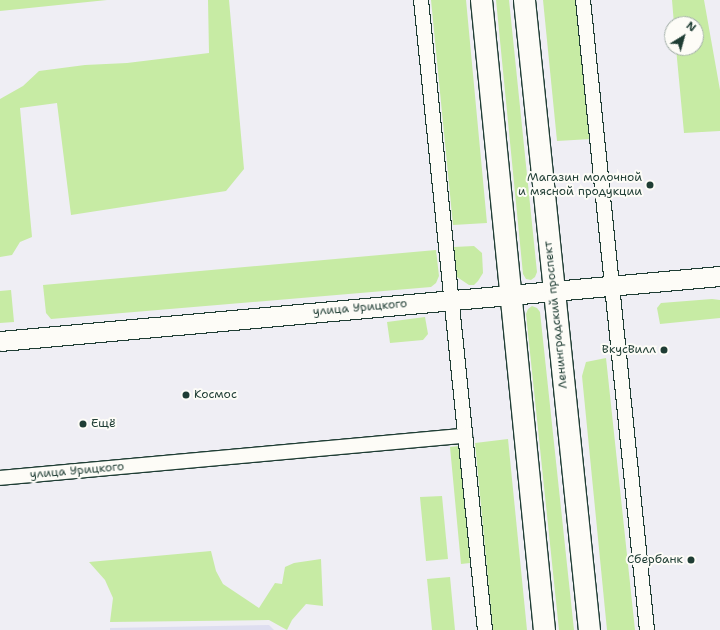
<!DOCTYPE html>
<meta charset="utf-8">
<style>
body{margin:0}
#map{position:relative;width:720px;height:630px;overflow:hidden;background:#efeef4;font-family:"Shantell Sans",sans-serif}
div>[style]{position:absolute}
.built>*{inset:0;background:#dedef0}
.green>*{inset:0;background:#c7eba4}
.roads{filter:drop-shadow(1px 0 #1f3d34) drop-shadow(-1px 0 #1f3d34) drop-shadow(0 1px #1f3d34) drop-shadow(0 -1px #1f3d34)}
.street>*{height:14px;margin:-7px;padding:0 7px;transform-origin:7px;border-radius:7px;background:#fdfcf7}
.secondary>*{height:19px;margin:-9.5px;padding:0 9.5px;transform-origin:9.5px;border-radius:9.5px;background:#fdfcf7}
.primary>*{height:21px;margin:-10.5px;padding:0 10.5px;transform-origin:10.5px;border-radius:10.5px;background:#fdfcf7}
.dots>*{width:11px;height:11px;translate:-50% -50%;box-sizing:border-box;border:2px solid #fdfcf7;border-radius:50%}
span{translate:-50% -50%;white-space:nowrap;text-align:center;line-height:1.15;-webkit-text-stroke:4px #fdfcf7;paint-order:stroke}
.poi-label{font-size:12px;color:#1f3d34}
.right{translate:-100% -50%;text-align:right}
.left{translate:0 -50%;text-align:left}
.street-label{font-size:12px;color:#1f3d34}
.north{position:absolute;left:664px;top:16px;width:40px;height:40px;box-sizing:border-box;background:#fdfcf7;border:1px solid #a4b0a9;border-radius:50%;rotate:37deg;font-size:11px;font-weight:700;line-height:16px;text-align:center;color:#1f3d34}
.north::after{content:'';display:block;margin:auto;width:14px;height:18px;background:#1f3d34;clip-path:polygon(50% 0,100% 100%,50% 72%,0 100%)}
</style>
<div id="map">
<div class="built">
<div style="clip-path:polygon(269px 625px,274px 630px,110px 630px,110px 628px)"></div>
</div>
<div class="green">
<div style="clip-path:polygon(0 0,107px 0,0 11px)"></div>
<div style="clip-path:polygon(208px 0,229px 0,244px 169px,226px 191px,71px 215px,57px 103px,20px 108px,32px 237px,20px 242px,12px 255px,0 257px,0 99px,23px 86px,39px 71px,85px 65px,127px 63px,209px 53px)"></div>
<div style="clip-path:polygon(431px 0,466px 0,487px 223px,453px 225px)"></div>
<div style="clip-path:polygon(496px 0,509px 0,537px 272px,535px 277px,531px 280px,526px 279px,523px 274px)"></div>
<div style="clip-path:polygon(543px 0,576px 0,591px 139px,557px 141px)"></div>
<div style="clip-path:polygon(672px 0,704px 0,720px 90px,720px 131px,684px 133px,676px 48px,696px 48px,696px 24px,674px 24px)"></div>
<div style="clip-path:polygon(474px 246px,482px 253px,483px 273px,478px 281px,474px 285px,469px 285px,457px 277px,454px 247px)"></div>
<div style="clip-path:polygon(436px 250px,439px 276px,436px 283px,431px 287px,51px 319px,46px 313px,43px 285px)"></div>
<div style="clip-path:polygon(11px 290px,14px 322px,0 323px,0 291px)"></div>
<div style="clip-path:polygon(712px 299px,720px 300px,720px 318px,660px 324px,657px 308px,661px 303px)"></div>
<div style="clip-path:polygon(532px 306px,537px 308px,540px 312px,574px 630px,559px 630px,526px 314px,528px 309px)"></div>
<div style="clip-path:polygon(425px 317px,428px 334px,423px 340px,390px 343px,387px 322px)"></div>
<div style="clip-path:polygon(606px 358px,635px 630px,607px 630px,582px 376px,586px 362px)"></div>
<div style="clip-path:polygon(508px 439px,527px 630px,493px 630px,475px 443px)"></div>
<div style="clip-path:polygon(459px 446px,470px 563px,461px 564px,450px 447px)"></div>
<div style="clip-path:polygon(442px 496px,448px 559px,426px 561px,420px 497px)"></div>
<div style="clip-path:polygon(211px 551px,216px 571px,223px 584px,259px 608px,275px 583px,282px 584px,285px 567px,294px 563px,321px 559px,323px 606px,306px 604px,292px 620px,287px 630px,269px 620px,110px 622px,113px 598px,105px 580px,89px 562px)"></div>
<div style="clip-path:polygon(450px 577px,455px 630px,432px 630px,427px 579px)"></div>
</div>
<div class="roads">
<div class="street">
<div style="left:421px;top:0;width:633px;rotate:84.2deg"></div>
<div style="left:583px;top:0;width:633px;rotate:84.2deg"></div>
<div style="left:0;top:478px;width:467px;rotate:-5.2deg"></div>
</div>
<div class="secondary">
<div style="left:0;top:341px;width:723px;rotate:-5.16deg"></div>
</div>
<div class="primary">
<div style="left:481px;top:0;width:633px;rotate:84.29deg"></div>
<div style="left:524px;top:0;width:633px;rotate:84.11deg"></div>
</div>
</div>
<div class="dots">
<div style="left:650px;top:185px;background:#1f3d34"></div>
<div style="left:664px;top:350px;background:#1f3d34"></div>
<div style="left:186px;top:395px;background:#1f3d34"></div>
<div style="left:83px;top:424px;background:#1f3d34"></div>
<div style="left:691px;top:560px;background:#1f3d34"></div>
</div>
<div class="poi-label">
<span class="right" style="left:642px;top:185px">Магазин молочной<br>и мясной продукции</span>
<span class="right" style="left:656px;top:350px">ВкусВилл</span>
<span class="left" style="left:194px;top:395px">Космос</span>
<span class="left" style="left:91px;top:424px">Ещё</span>
<span class="right" style="left:683px;top:560px">Сбербанк</span>
</div>
<div class="street-label">
<span style="left:360px;top:308px;rotate:-5deg">улица Урицкого</span>
<span style="left:556px;top:315px;rotate:-96deg">Ленинградский проспект</span>
<span style="left:77px;top:471px;rotate:-5deg">улица Урицкого</span>
</div>
<div class="north">N</div>
</div>
